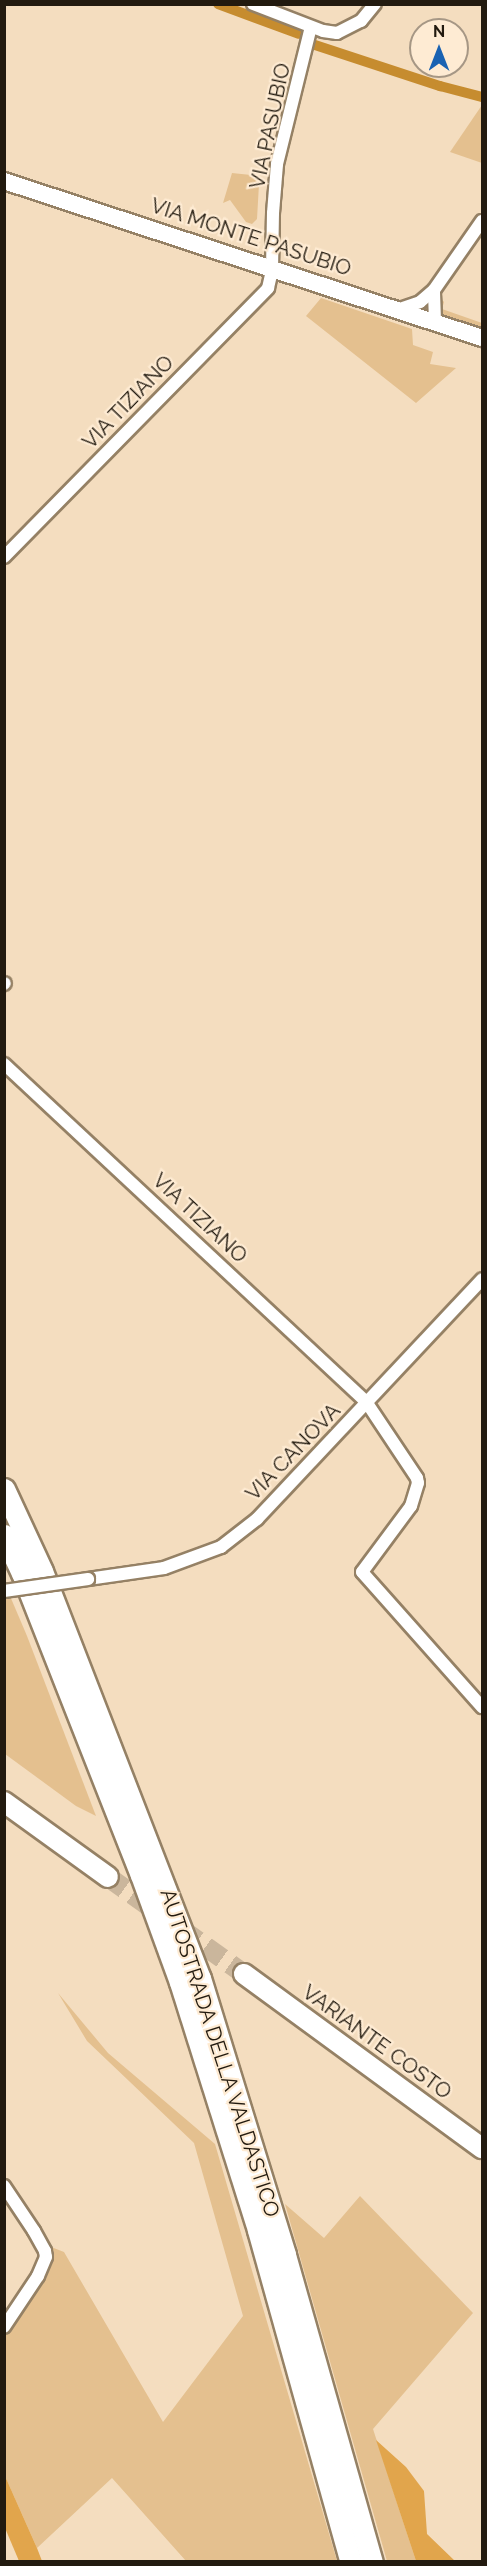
<!DOCTYPE html>
<style>
body{margin:0}
#map{position:relative;width:487px;height:2566px;overflow:hidden;background:#f4ddbf;font-family:Raleway,sans-serif}
div>[style]{position:absolute}
.green>*{inset:0;background:#e4c08f}
.forest>*{inset:0;background:#e1a54c}
.canal>*{height:10px;margin:-5px;padding:0 5px;transform-origin:5px;border-radius:5px;background:#c68c2f}
.trunk-tunnel>*{height:20px;margin-top:-10px;transform-origin:0;background:repeating-linear-gradient(90deg,#cab69c 0 20px,transparent 0 30px)}
.roads{filter:drop-shadow(2px 0 #958165) drop-shadow(-2px 0 #958165) drop-shadow(0 2px #958165) drop-shadow(0 -2px #958165)}
.minor>*{height:12px;margin:-6px;padding:0 6px;transform-origin:6px;border-radius:6px;background:#fff}
.secondary>*{height:16px;margin:-8px;padding:0 8px;transform-origin:8px;border-radius:8px;background:#fff}
.trunk>*{height:20px;margin:-10px;padding:0 10px;transform-origin:10px;border-radius:10px;background:#fff}
.motorway>*{height:21px;margin:-10.5px;padding:0 10.5px;transform-origin:10.5px;border-radius:10.5px;background:#fff}
.bridges{filter:drop-shadow(2px 0 #958165) drop-shadow(-2px 0 #958165) drop-shadow(0 2px #958165) drop-shadow(0 -2px #958165)}
.minor-bridge>*{height:12px;margin:-6px;padding:0 6px;transform-origin:6px;border-radius:6px;background:#fff}
span{translate:-50% -50%;white-space:nowrap;text-align:center;line-height:1.15;-webkit-text-stroke:4.5px #feebd3;paint-order:stroke}
.street-label{font-size:21px;color:#221a0f}
.frame{position:absolute;inset:0;border:6px solid #221a0f;pointer-events:none}
.north{position:absolute;left:409px;top:18px;width:60px;height:60px;box-sizing:border-box;background:#feebd3;border:2px solid #a69785;border-radius:50%;rotate:0deg;font-size:16px;font-weight:700;line-height:24px;text-align:center;color:#221a0f}
.north::after{content:'';display:block;margin:auto;width:21px;height:27px;background:#1a62b2;clip-path:polygon(50% 0,100% 100%,50% 72%,0 100%)}
</style>
<div id="map">
<div class="green">
<div style="clip-path:polygon(482px 105px,482px 163px,450px 152px)"></div>
<div style="clip-path:polygon(232px 173px,251px 175px,259px 184px,257px 219px,252px 224px,246px 222px,230px 200px,223px 203px)"></div>
<div style="clip-path:polygon(439px 296px,444px 302px,442px 309px,482px 323px,482px 332px,442px 318px,439px 312px)"></div>
<div style="clip-path:polygon(321px 298px,412px 329px,413px 345px,433px 352px,430px 364px,456px 368px,416px 403px,306px 316px)"></div>
<div style="clip-path:polygon(10px 1596px,27px 1636px,96px 1816px,76px 1806px,5px 1754px,4px 1597px)"></div>
<div style="clip-path:polygon(58px 1993px,108px 2053px,215px 2144px,337px 2561px,186px 2561px,112px 2478px,37px 2548px,5px 2476px,4px 2331px,47px 2266px,46px 2245px,64px 2252px,163px 2422px,243px 2316px,194px 2143px,87px 2041px)"></div>
<div style="clip-path:polygon(360px 2196px,473px 2313px,373px 2429px,416px 2561px,387px 2561px,285px 2204px,324px 2238px)"></div>
</div>
<div class="forest">
<div style="clip-path:polygon(376px 2440px,406px 2467px,424px 2491px,427px 2534px,455px 2561px,416px 2561px)"></div>
<div style="clip-path:polygon(5px 2476px,37px 2548px,42px 2561px,19px 2561px,5px 2528px)"></div>
</div>
<div class="canal">
<div style="left:218px;top:4px;width:86px;rotate:20.3deg"></div>
<div style="left:315px;top:45px;width:132px;rotate:18.2deg"></div>
<div style="left:440px;top:86px;width:43px;rotate:14.7deg"></div>
</div>
<div class="trunk-tunnel">
<div style="left:108px;top:1877px;width:167px;rotate:35.5deg"></div>
</div>
<div class="roads">
<div class="minor">
<div style="left:253px;top:4px;width:75px;rotate:21.1deg"></div>
<div style="left:323px;top:31px;width:14px;rotate:8deg"></div>
<div style="left:337px;top:33px;width:27px;rotate:-27deg"></div>
<div style="left:361px;top:21px;width:22px;rotate:-51deg"></div>
<div style="left:400px;top:309px;width:21px;rotate:-19deg"></div>
<div style="left:420px;top:302px;width:18px;rotate:-41deg"></div>
<div style="left:435px;top:321px;width:31px;rotate:-92deg"></div>
<div style="left:434px;top:290px;width:84px;rotate:-55.2deg"></div>
<div style="left:4px;top:557px;width:377px;rotate:-45.5deg"></div>
<div style="left:268px;top:288px;width:18px;rotate:-77deg"></div>
<div style="left:272px;top:270px;width:57px;rotate:-89deg"></div>
<div style="left:273px;top:213px;width:49px;rotate:-85.3deg"></div>
<div style="left:277px;top:164px;width:141px;rotate:-76.1deg"></div>
<div style="left:4px;top:984px;width:1px;rotate:-45deg"></div>
<div style="left:4px;top:1064px;width:497px;rotate:43deg"></div>
<div style="left:367px;top:1403px;width:90px;rotate:56.3deg"></div>
<div style="left:417px;top:1478px;width:5px;rotate:79deg"></div>
<div style="left:418px;top:1483px;width:24px;rotate:107deg"></div>
<div style="left:411px;top:1506px;width:82px;rotate:126.6deg"></div>
<div style="left:362px;top:1572px;width:181px;rotate:48.4deg"></div>
<div style="left:88px;top:1579px;width:77px;rotate:-8.2deg"></div>
<div style="left:164px;top:1568px;width:61px;rotate:-20.2deg"></div>
<div style="left:221px;top:1547px;width:46px;rotate:-37.9deg"></div>
<div style="left:257px;top:1519px;width:329px;rotate:-46.8deg"></div>
<div style="left:4px;top:2186px;width:54px;rotate:56.3deg"></div>
<div style="left:34px;top:2231px;width:23px;rotate:61deg"></div>
<div style="left:45px;top:2251px;width:6px;rotate:81deg"></div>
<div style="left:46px;top:2257px;width:21px;rotate:113deg"></div>
<div style="left:38px;top:2276px;width:61px;rotate:123.7deg"></div>
</div>
<div class="secondary">
<div style="left:4px;top:181px;width:503px;rotate:18.18deg"></div>
</div>
<div class="trunk">
<div style="left:4px;top:1802px;width:128px;rotate:35.8deg"></div>
<div style="left:244px;top:1974px;width:295px;rotate:36.2deg"></div>
</div>
<div class="motorway">
<div style="left:4px;top:1489px;width:90px;rotate:65.1deg"></div>
<div style="left:42px;top:1571px;width:437px;rotate:68.8deg"></div>
<div style="left:200px;top:1978px;width:290px;rotate:72.9deg"></div>
<div style="left:285px;top:2255px;width:319px;rotate:74.2deg"></div>
<div style="left:4px;top:1535px;width:42px;rotate:64.7deg"></div>
<div style="left:22px;top:1573px;width:325px;rotate:68.5deg"></div>
<div style="left:141px;top:1875px;width:114px;rotate:70deg"></div>
<div style="left:180px;top:1982px;width:260px;rotate:72.5deg"></div>
<div style="left:258px;top:2230px;width:345px;rotate:74.4deg"></div>
</div>
</div>
<div class="bridges">
<div class="minor-bridge">
<div style="left:4px;top:1591px;width:85px;rotate:-8.1deg"></div>
</div>
</div>
<div class="street-label">
<span style="left:270px;top:126px;rotate:-78deg">VIA PASUBIO</span>
<span style="left:251px;top:237px;rotate:18deg">VIA MONTE PASUBIO</span>
<span style="left:128px;top:402px;rotate:-46deg">VIA TIZIANO</span>
<span style="left:200px;top:1218px;rotate:43deg">VIA TIZIANO</span>
<span style="left:293px;top:1452px;rotate:-46deg">VIA CANOVA</span>
<span style="left:377px;top:2042px;rotate:36deg">VARIANTE COSTO</span>
<span style="left:220px;top:2053px;rotate:72deg">AUTOSTRADA DELLA VALDASTICO</span>
</div>
<div class="frame"></div>
<div class="north">N</div>
</div>
